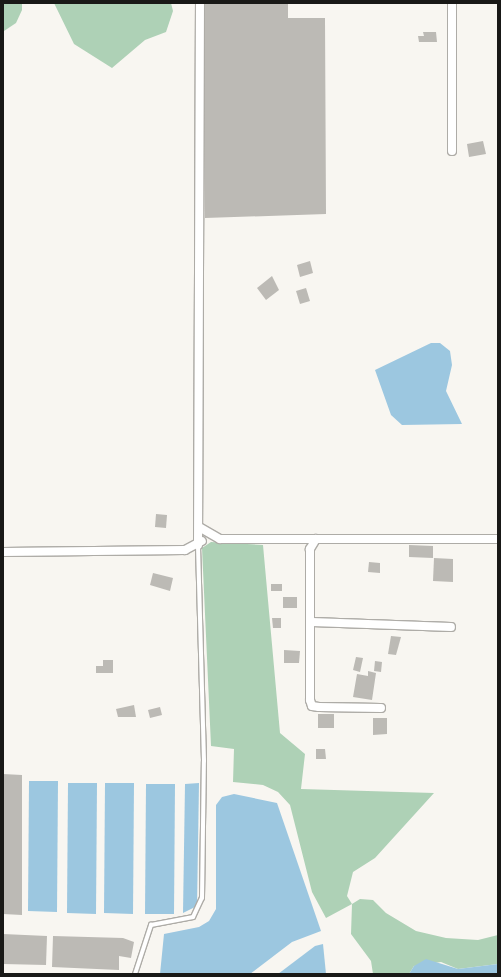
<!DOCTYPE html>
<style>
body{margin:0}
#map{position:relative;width:501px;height:977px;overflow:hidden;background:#f8f6f1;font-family:"Crimson Pro",serif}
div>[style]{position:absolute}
.green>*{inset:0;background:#aed1b6}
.water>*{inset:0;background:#9cc7e0}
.building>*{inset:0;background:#bcbab5}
.roads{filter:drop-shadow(1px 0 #aeaca7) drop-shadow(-1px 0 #aeaca7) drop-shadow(0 1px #aeaca7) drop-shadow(0 -1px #aeaca7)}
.service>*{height:4px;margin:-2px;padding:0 2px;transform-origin:2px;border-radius:2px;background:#fff}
.minor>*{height:8px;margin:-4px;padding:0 4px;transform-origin:4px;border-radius:4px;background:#fff}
span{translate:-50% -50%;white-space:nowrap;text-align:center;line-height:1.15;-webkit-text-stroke:4px #fff;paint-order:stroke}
.frame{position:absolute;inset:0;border:4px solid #191917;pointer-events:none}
</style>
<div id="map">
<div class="green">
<div style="clip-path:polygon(3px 3px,22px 3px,22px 10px,16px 23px,4px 31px)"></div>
<div style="clip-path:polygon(54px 3px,171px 3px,173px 11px,166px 32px,145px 40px,112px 68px,74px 44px)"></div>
<div style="clip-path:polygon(211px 542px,263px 545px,280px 733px,305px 754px,301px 789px,434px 793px,375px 858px,353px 872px,347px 896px,352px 904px,360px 899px,373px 900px,386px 913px,416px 931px,446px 938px,478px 940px,498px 935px,498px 964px,458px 969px,441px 962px,414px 966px,409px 974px,373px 974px,371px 961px,351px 934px,352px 904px,326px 918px,312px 892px,290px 805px,278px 792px,263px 785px,233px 782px,234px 749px,211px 746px,202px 548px)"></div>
</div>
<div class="water">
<div style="clip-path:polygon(431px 343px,440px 343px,450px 351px,452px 365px,446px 391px,462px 424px,402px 425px,391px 415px,375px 370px)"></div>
<div style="clip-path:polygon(29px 781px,58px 781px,57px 912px,28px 911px)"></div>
<div style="clip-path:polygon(68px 783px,97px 783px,96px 914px,67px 913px)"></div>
<div style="clip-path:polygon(105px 783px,134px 783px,133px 914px,104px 913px)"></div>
<div style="clip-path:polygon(199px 783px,197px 906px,183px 913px,185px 784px)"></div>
<div style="clip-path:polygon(146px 784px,175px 784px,174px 914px,145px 914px)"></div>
<div style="clip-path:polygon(234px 794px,277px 803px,321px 931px,292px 942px,250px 974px,160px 974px,164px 934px,199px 927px,209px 921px,216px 909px,216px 805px,222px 797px)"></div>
<div style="clip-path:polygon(323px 944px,326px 974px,278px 974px,315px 946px)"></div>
<div style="clip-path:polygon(426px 959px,458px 969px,498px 964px,498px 974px,409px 974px,414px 966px)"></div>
</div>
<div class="building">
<div style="clip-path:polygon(204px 3px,288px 3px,288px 18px,325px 18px,326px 214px,205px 218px)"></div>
<div style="clip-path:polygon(423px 32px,436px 32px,437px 42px,419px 42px,418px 36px,424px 36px)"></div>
<div style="clip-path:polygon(483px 141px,486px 154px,469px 157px,467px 144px)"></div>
<div style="clip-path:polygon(310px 261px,313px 273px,300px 277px,297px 265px)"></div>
<div style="clip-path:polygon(272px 276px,279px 290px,266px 300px,257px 288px)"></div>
<div style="clip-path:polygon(306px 288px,310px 301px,300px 304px,296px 291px)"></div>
<div style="clip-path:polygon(156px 514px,167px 515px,166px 528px,155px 527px)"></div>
<div style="clip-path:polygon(409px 545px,433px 546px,433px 558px,409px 557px)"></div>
<div style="clip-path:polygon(434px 558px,453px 559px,453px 582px,433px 581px)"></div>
<div style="clip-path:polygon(369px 562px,380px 563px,380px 573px,368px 572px)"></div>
<div style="clip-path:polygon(153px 573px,173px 578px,170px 591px,150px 585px)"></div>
<div style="clip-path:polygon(271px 584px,282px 584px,282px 591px,271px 591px)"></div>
<div style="clip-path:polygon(283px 597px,297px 597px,297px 608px,283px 608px)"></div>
<div style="clip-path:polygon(272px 618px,281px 618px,281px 628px,273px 628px)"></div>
<div style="clip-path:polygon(391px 636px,401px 637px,396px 655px,388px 654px)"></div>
<div style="clip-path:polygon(284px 650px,300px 651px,299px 663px,284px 663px)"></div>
<div style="clip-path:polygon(356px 657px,363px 658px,360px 672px,353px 670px)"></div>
<div style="clip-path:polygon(103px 660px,113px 660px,113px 673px,96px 673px,96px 666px,103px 666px)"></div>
<div style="clip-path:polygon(375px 661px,382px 662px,381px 672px,374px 671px)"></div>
<div style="clip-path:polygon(368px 671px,376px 673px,372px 700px,353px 697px,357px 674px,368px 676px)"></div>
<div style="clip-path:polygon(134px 705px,136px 717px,118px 717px,116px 709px)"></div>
<div style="clip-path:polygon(160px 707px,162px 715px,150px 718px,148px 710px)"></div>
<div style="clip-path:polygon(318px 714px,334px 714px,334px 728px,318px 728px)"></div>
<div style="clip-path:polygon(373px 718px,387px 718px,387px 734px,373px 735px)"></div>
<div style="clip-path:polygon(316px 749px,325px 749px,326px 759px,316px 759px)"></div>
<div style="clip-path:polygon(3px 774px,22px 775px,22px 915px,3px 914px)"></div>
<div style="clip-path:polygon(3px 934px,47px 936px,46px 965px,3px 964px)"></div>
<div style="clip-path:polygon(53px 936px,123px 938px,134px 942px,131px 958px,119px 956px,119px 970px,52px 967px)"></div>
</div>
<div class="roads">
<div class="service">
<div style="left:135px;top:974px;width:52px;rotate:-71.9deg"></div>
<div style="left:151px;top:925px;width:43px;rotate:-10.8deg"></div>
<div style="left:193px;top:917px;width:21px;rotate:-65deg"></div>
<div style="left:202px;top:898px;width:137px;rotate:-89.2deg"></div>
<div style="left:204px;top:761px;width:216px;rotate:-91.6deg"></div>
</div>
<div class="minor">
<div style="left:452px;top:3px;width:148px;rotate:90deg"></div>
<div style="left:199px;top:527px;width:24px;rotate:30deg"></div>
<div style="left:220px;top:539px;width:278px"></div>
<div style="left:316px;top:539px;width:12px;rotate:121deg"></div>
<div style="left:310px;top:549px;width:151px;rotate:90deg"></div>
<div style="left:310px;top:700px;width:6px;rotate:72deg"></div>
<div style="left:312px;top:706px;width:7px;rotate:8deg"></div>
<div style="left:319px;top:707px;width:62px;rotate:0.9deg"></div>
<div style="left:198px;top:545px;width:542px;rotate:-89.79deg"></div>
<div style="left:3px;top:552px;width:182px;rotate:-0.6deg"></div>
<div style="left:185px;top:550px;width:19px;rotate:-28deg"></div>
<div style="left:312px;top:622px;width:139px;rotate:2.1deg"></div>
</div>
</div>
<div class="frame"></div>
</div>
